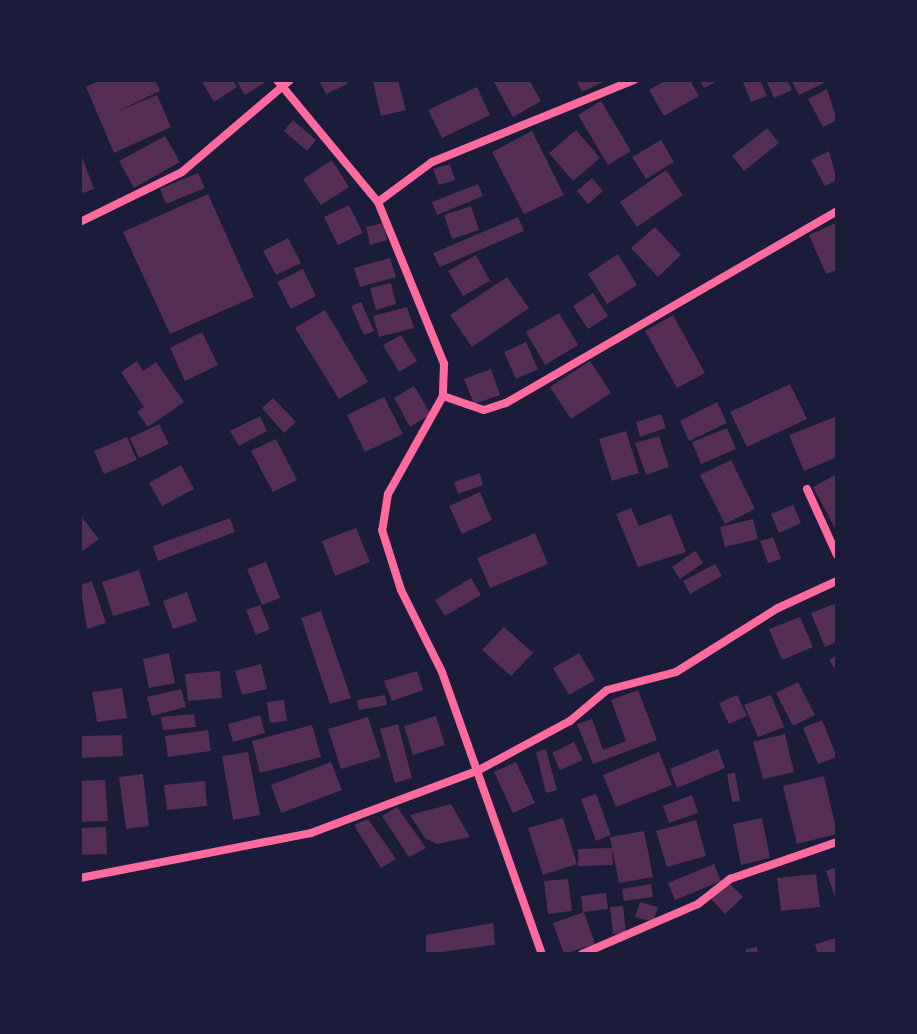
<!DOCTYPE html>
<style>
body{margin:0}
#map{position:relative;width:917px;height:1034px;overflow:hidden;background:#1b1b3a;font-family:"PT Sans Narrow",sans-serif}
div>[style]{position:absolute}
.building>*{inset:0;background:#542f53}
.minor>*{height:8px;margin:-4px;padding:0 4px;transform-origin:4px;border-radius:4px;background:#ff6b9d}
span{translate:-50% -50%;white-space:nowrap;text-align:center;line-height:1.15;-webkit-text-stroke:7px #1b1b3a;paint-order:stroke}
.frame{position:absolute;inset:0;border:82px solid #1b1b3a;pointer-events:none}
</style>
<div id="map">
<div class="building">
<div style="clip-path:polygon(101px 80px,155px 80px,160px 91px,116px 112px,157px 95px,171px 127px,114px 153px,86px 87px)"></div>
<div style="clip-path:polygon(201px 80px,233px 80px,237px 87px,214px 102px)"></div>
<div style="clip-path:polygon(236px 80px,269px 80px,245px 95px)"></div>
<div style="clip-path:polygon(319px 80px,346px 80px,348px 84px,326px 94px)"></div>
<div style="clip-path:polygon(398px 80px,406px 110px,381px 116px,373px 82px)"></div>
<div style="clip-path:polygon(493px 80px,529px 80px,541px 101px,513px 117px)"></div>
<div style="clip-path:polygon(576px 80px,607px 80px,582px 92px)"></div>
<div style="clip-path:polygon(666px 80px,690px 80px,699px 96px,664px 116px,649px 90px)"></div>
<div style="clip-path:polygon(699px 80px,719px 80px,704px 88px)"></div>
<div style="clip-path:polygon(742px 80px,760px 80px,767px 96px,751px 102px)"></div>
<div style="clip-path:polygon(766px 80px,787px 80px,792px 90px,774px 98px)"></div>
<div style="clip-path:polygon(791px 80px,823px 80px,824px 83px,799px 95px)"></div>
<div style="clip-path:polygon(477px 87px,490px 115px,442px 138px,428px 110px)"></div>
<div style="clip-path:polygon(827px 89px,837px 120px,823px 127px,808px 99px)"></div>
<div style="clip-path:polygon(601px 101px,631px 151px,608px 165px,578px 115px)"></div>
<div style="clip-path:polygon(293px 120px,316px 140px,307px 151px,284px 131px)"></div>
<div style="clip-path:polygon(767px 128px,779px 143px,744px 171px,732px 156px)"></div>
<div style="clip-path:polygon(576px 130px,600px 158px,573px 181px,549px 153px)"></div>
<div style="clip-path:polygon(532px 131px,564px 195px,524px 214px,492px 152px)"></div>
<div style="clip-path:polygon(165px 136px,180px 162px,134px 188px,119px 161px)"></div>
<div style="clip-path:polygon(661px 140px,674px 162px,646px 179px,632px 157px)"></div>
<div style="clip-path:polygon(829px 151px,837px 180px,825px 186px,811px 160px)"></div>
<div style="clip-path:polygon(82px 157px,94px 189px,80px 194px,80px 158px)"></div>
<div style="clip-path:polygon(332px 160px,349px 187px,321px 205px,303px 179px)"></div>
<div style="clip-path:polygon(450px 164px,455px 180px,439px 185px,433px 169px)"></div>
<div style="clip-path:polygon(666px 170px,683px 195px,637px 227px,620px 202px)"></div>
<div style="clip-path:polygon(198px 173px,205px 188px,166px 204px,160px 189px)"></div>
<div style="clip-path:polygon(592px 178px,603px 191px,588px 204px,577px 191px)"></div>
<div style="clip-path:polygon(478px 184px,483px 196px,437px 215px,432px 202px)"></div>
<div style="clip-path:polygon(208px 194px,254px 297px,170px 334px,123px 232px)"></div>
<div style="clip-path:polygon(349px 205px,363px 233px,338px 245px,324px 217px)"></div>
<div style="clip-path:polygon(471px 206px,479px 230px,452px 239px,444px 215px)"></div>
<div style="clip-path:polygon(518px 217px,524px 231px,440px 267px,433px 253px)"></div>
<div style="clip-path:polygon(383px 223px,387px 240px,370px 245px,366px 227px)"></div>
<div style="clip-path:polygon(836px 223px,837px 270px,826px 274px,809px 235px)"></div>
<div style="clip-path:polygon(655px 227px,681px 255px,658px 277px,631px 248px)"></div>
<div style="clip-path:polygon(288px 238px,301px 263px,276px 275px,263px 251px)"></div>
<div style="clip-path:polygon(618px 254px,637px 285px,607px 304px,588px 274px)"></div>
<div style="clip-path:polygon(476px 255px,490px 281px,463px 296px,448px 271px)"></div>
<div style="clip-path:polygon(390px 258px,396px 277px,360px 287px,354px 268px)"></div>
<div style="clip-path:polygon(303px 269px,316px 296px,291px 309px,277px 282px)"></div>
<div style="clip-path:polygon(507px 277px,529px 308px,472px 347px,450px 315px)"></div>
<div style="clip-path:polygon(391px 283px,396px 304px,376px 310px,370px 288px)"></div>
<div style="clip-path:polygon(593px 293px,608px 316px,588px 329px,573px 306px)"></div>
<div style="clip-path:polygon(361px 302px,374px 331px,364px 335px,351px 306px)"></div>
<div style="clip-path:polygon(407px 307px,414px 328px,379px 337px,373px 316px)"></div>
<div style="clip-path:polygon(325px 310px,368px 382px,339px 399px,295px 328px)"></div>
<div style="clip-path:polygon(559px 313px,578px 345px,545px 365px,526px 332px)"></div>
<div style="clip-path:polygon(673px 315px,705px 373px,677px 388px,645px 331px)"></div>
<div style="clip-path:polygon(202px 332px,218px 365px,185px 381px,170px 348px)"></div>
<div style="clip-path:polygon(401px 335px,417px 361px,399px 372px,383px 345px)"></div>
<div style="clip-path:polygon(526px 342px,538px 369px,516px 379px,504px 352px)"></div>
<div style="clip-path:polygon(137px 361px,143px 371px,156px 362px,184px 402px,148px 427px,137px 412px,144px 407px,121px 372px)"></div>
<div style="clip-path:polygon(590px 361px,611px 393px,571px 419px,550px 387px)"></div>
<div style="clip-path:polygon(491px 369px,500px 395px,474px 404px,464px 379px)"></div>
<div style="clip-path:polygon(790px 384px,807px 419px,747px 447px,730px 412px)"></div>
<div style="clip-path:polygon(414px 386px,431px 414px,410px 427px,394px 398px)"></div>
<div style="clip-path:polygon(384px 397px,403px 434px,365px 452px,347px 415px)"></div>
<div style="clip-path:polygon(273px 398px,296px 422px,284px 433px,262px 408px)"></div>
<div style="clip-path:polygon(717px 402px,727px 423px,689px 441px,680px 421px)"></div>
<div style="clip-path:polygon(661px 414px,666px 428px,640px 437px,636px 422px)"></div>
<div style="clip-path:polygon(260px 416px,267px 431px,239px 446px,230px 431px)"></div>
<div style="clip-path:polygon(837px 416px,837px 457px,804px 471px,789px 435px)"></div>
<div style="clip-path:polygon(159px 424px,169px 444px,139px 458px,130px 438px)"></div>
<div style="clip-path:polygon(727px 428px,736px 449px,701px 464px,692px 442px)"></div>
<div style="clip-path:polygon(626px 431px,639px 473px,612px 481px,599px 439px)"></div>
<div style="clip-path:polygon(659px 436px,669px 467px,646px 475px,635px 443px)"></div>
<div style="clip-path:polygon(127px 437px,137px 460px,104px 474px,94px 451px)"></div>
<div style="clip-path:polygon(276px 439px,297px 480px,273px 492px,251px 451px)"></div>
<div style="clip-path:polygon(731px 460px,755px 509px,725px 524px,700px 475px)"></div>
<div style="clip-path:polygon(181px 465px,194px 489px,162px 506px,149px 483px)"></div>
<div style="clip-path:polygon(480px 473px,483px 485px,458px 494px,454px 482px)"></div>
<div style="clip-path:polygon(837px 474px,837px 532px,813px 487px)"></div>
<div style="clip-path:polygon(480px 492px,492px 520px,462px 534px,449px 506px)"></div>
<div style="clip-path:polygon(793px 505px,801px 523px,779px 533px,771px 514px)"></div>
<div style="clip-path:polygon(631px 508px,639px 526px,671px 514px,686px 552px,638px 567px,616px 514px)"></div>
<div style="clip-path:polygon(80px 515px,99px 539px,80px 553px)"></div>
<div style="clip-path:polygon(230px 518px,235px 532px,158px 561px,153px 546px)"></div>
<div style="clip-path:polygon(753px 519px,758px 539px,725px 547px,720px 527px)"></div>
<div style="clip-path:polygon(356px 528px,370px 562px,335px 576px,322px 541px)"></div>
<div style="clip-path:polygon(535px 533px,548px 564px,490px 588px,477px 558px)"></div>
<div style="clip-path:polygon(773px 537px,781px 559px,768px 563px,760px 541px)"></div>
<div style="clip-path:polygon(695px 551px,703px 563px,680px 579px,672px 567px)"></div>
<div style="clip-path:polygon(266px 562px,280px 598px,262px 605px,247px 569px)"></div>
<div style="clip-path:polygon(715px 564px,722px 576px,690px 594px,683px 581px)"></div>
<div style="clip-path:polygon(139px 570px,150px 605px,113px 616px,102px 582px)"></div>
<div style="clip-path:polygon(471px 578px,481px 595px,445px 616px,435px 600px)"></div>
<div style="clip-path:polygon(92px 581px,106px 623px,87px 629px,80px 585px)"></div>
<div style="clip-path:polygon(187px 592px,197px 621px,173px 629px,163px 601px)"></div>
<div style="clip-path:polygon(837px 603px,837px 642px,825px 647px,811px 613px)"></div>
<div style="clip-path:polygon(260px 605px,270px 629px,256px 635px,246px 610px)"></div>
<div style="clip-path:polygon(321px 611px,351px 698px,330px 704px,301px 618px)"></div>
<div style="clip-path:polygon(800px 617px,813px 647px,782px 660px,769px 629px)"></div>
<div style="clip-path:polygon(504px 627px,533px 653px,511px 676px,482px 650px)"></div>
<div style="clip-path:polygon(169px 653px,175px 683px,149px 688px,143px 659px)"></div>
<div style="clip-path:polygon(579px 653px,595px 680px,569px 695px,553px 668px)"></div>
<div style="clip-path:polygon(837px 655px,837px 673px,829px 660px)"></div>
<div style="clip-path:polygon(261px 664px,267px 689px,242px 695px,235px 671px)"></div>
<div style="clip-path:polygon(220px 671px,222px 698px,188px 701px,185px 674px)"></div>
<div style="clip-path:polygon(417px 671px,423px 690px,392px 701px,384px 681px)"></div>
<div style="clip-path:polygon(798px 682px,815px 715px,793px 726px,776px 693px)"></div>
<div style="clip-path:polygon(122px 688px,127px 718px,97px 722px,92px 692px)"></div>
<div style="clip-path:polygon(181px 689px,186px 707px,152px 716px,147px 697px)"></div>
<div style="clip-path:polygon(638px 690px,657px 740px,593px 764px,577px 724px,592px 719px,603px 750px,626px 741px,611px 700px)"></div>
<div style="clip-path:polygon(385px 695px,387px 705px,359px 710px,357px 700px)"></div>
<div style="clip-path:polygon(737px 695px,747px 716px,729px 724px,719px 703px)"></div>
<div style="clip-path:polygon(771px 695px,784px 727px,758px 737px,744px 705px)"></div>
<div style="clip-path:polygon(284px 700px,287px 721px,270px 723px,267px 702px)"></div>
<div style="clip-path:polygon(194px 714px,196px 727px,163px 730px,161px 717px)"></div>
<div style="clip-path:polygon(260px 715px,265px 733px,233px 742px,228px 724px)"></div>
<div style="clip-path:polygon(436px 716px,445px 745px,413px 755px,404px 726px)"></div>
<div style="clip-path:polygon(368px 717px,381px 757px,341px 769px,328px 729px)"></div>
<div style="clip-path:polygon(822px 720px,837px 757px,818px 764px,803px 728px)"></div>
<div style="clip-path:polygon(398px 724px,412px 778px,395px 783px,380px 729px)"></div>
<div style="clip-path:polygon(312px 725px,321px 757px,260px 773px,252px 741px)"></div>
<div style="clip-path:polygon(208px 730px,211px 751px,168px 757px,165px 736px)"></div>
<div style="clip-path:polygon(785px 734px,794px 772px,763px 779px,753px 742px)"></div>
<div style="clip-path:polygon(122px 735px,123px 756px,82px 758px,81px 736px)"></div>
<div style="clip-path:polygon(574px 742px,583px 760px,560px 770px,552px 753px)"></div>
<div style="clip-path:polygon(546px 749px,557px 790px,546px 793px,536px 752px)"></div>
<div style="clip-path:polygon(718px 749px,725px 768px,677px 788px,670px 769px)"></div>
<div style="clip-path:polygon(248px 752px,260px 815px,233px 820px,222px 756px)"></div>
<div style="clip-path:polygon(659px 752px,672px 785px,616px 807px,603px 775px)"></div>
<div style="clip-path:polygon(331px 762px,342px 790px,281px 813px,271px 785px)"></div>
<div style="clip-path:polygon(516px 762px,535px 803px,513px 813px,494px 772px)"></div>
<div style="clip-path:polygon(735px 773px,740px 801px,732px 802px,727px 774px)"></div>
<div style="clip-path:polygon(143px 774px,149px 826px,126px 829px,119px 777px)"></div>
<div style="clip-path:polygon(824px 776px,837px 834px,797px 844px,783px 786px)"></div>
<div style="clip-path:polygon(105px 780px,108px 821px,80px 822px,80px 781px)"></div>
<div style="clip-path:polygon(205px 781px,207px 806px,167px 810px,164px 785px)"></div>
<div style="clip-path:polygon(596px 794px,611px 835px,596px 841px,581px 799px)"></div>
<div style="clip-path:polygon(692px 795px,698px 813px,669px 823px,663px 806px)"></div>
<div style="clip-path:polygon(451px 804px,470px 837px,437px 844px,425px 838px,410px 815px)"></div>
<div style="clip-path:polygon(397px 807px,426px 848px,409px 857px,382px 816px)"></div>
<div style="clip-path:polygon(563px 818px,577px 864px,543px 875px,528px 828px)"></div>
<div style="clip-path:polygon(762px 818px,770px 858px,741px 865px,733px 824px)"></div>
<div style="clip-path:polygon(368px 819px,396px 859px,381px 868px,354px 825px)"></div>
<div style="clip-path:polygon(696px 820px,706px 856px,667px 867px,656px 831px)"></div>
<div style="clip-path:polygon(106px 827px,107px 854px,80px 855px,80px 828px)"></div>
<div style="clip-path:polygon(644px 831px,653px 877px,619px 883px,612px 848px,613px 865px,578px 866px,578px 849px,612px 848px,610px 837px)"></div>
<div style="clip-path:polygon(714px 864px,721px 881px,675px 900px,668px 883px)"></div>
<div style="clip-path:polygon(837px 867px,837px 896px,835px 897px,826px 871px)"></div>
<div style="clip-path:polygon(816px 874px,820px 907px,781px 911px,777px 878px)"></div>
<div style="clip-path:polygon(568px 879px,572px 911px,548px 914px,544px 881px)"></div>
<div style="clip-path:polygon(729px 883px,743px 897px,725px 914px,711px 899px)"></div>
<div style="clip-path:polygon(651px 884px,653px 897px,624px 901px,622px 889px)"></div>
<div style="clip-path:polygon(606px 893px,608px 909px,583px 912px,581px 896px)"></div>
<div style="clip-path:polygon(640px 902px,658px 907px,653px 922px,635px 917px)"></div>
<div style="clip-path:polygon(623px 906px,626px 933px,613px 934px,610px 907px)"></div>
<div style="clip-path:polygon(584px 912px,595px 944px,564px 954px,553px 923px)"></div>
<div style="clip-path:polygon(493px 923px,495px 945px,426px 954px,426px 935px)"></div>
<div style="clip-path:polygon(837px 938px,837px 954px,818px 954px,815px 944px)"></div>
<div style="clip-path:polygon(757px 947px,758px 954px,746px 954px,746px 949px)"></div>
</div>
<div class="minor">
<div style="left:277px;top:80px;width:158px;rotate:50.4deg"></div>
<div style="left:378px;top:202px;width:175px;rotate:67.8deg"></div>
<div style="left:444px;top:364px;width:32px;rotate:92deg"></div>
<div style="left:443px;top:396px;width:112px;rotate:119.3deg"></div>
<div style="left:388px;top:494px;width:36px;rotate:99deg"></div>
<div style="left:382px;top:530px;width:63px;rotate:72.4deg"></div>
<div style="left:401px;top:590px;width:92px;rotate:63.4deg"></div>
<div style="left:442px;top:672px;width:299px;rotate:70.5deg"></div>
<div style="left:378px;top:202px;width:67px;rotate:-36.5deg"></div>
<div style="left:432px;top:162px;width:218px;rotate:-22.1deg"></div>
<div style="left:80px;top:222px;width:114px;rotate:-26.1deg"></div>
<div style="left:182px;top:172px;width:142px;rotate:-40.4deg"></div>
<div style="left:443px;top:396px;width:43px;rotate:18.9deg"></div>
<div style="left:484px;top:410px;width:23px;rotate:-18deg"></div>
<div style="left:506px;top:403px;width:383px;rotate:-30.1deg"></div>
<div style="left:807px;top:489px;width:72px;rotate:65.6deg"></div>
<div style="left:80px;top:878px;width:235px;rotate:-11deg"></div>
<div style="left:311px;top:833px;width:177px;rotate:-20.5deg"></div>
<div style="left:477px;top:771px;width:106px;rotate:-28.3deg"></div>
<div style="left:570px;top:721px;width:48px;rotate:-40deg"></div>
<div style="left:607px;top:690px;width:71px;rotate:-14.6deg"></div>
<div style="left:676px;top:672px;width:120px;rotate:-32.1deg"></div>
<div style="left:778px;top:608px;width:65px;rotate:-24.6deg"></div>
<div style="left:582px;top:954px;width:126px;rotate:-23.3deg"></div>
<div style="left:698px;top:904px;width:41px;rotate:-38deg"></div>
<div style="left:730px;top:879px;width:113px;rotate:-19.1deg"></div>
</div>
<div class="frame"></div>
</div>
